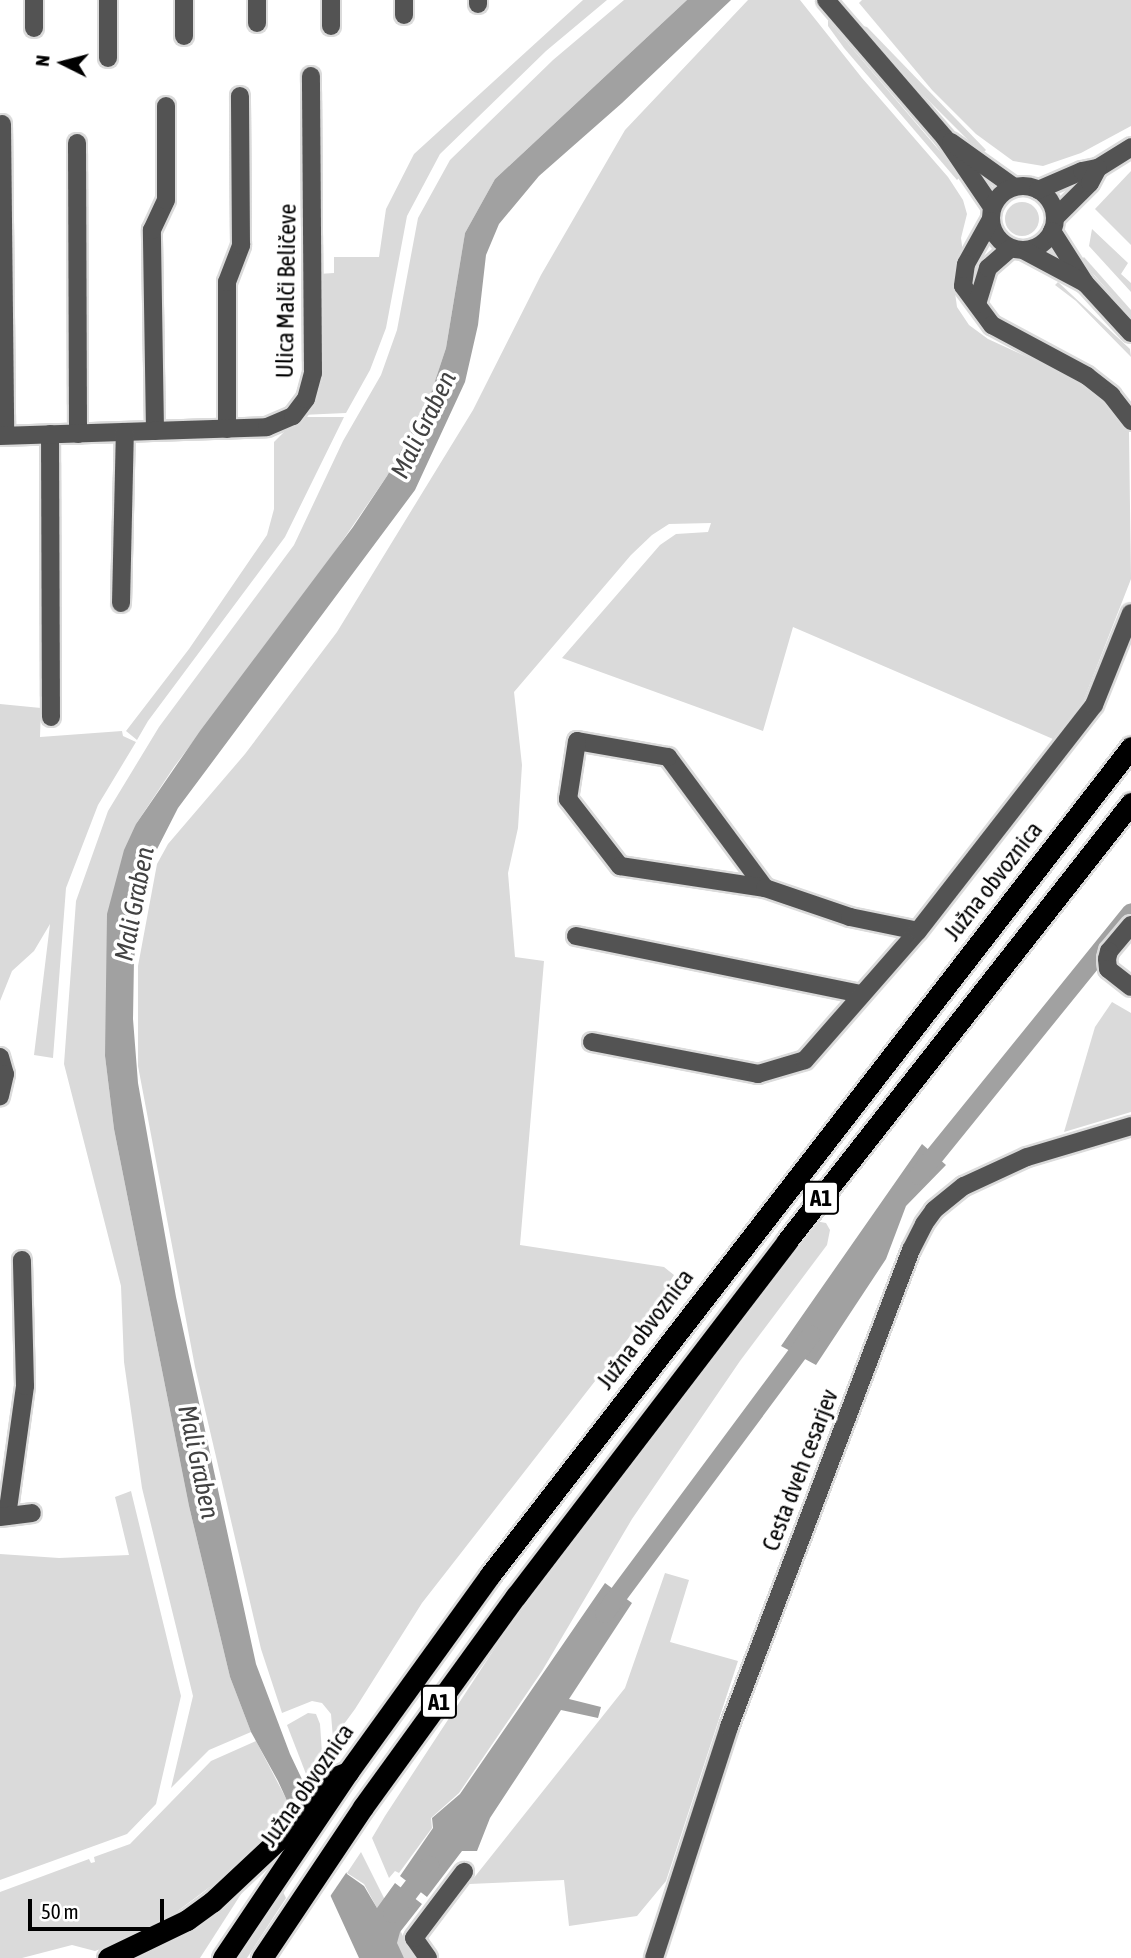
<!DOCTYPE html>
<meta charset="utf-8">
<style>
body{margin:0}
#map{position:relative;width:1131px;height:1958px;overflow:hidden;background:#fff;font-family:"Asap Condensed",sans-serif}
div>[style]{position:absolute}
.green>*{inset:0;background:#dadada}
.round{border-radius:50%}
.water>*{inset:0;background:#a1a1a1}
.pier>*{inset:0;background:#fff}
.canal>*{height:19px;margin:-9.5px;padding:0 9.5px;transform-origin:9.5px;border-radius:9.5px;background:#a1a1a1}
.roads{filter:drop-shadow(2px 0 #dbdbdb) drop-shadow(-2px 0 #dbdbdb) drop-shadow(0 2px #dbdbdb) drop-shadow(0 -2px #dbdbdb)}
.minor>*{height:18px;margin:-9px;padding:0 9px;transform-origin:9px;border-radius:9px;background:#535353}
.minor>.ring{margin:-9px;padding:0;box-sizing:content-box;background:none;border:18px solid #535353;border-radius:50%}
.highway>*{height:21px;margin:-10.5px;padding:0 10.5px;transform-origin:10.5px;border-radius:10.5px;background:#000}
span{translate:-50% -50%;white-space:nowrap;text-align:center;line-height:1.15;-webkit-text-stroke:7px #fff;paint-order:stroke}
.shield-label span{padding:2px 5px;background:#fff;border:2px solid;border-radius:5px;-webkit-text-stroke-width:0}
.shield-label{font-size:23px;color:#000;font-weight:700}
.street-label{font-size:24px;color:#000}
.water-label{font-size:26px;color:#424242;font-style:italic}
.north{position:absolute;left:28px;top:28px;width:70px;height:70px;-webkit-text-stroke:5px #fff;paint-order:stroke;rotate:276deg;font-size:19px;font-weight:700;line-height:28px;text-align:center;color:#000}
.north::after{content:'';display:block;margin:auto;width:24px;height:32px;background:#000;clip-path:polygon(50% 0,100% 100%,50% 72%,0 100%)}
.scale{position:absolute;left:28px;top:1899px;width:136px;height:32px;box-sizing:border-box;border:4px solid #000;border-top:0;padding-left:9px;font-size:21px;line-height:24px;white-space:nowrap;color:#000;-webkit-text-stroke:5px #fff;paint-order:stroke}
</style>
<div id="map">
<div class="green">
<div style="clip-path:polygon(583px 0,607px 0,546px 51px,440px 154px,407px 216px,386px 328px,370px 370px,346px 413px,301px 415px,318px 274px,334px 273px,334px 257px,379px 257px,386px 209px,414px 154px)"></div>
<div style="clip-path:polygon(624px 0,687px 0,495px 179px,465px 233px,446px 348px,428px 402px,387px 476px,323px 569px,174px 767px,136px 824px,105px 1056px,114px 1129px,189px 1506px,230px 1677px,251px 1732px,209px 1750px,171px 1788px,193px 1696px,142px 1488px,124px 1362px,121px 1286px,64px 1064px,76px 901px,108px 811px,159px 727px,294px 545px,343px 441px,381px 375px,397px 330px,418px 218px,450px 160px,553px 60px)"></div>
<div style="clip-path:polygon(748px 0,800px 0,862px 78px,948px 177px,963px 200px,967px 214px,961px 238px,963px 253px,953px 278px,957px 307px,969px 325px,988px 339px,1082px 382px,1102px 399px,1129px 432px,1131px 579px,1083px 702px,1053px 739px,793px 627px,763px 731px,562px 658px,660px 545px,676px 534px,708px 532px,711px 523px,669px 524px,652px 535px,631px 555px,514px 692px,522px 765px,518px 828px,508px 873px,515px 957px,544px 961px,520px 1245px,664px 1267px,674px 1275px,659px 1299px,422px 1603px,355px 1709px,333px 1739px,331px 1714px,322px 1703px,312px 1701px,282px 1713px,261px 1649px,195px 1367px,138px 1066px,138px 966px,157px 864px,168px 844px,245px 754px,337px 632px,473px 410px,541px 275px,625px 130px)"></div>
<div style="clip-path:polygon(862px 0,1131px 0,1131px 126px,1081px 153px,1043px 166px,1013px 161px,976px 134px,932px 90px,859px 3px)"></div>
<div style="clip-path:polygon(828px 20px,961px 176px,957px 180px,844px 48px,828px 26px)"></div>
<div style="clip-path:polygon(863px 26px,867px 27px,986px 150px,982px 154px,889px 61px,861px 28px)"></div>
<div style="clip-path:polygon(1131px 171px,1131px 245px,1095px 209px)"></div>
<div class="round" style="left:1005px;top:202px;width:34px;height:34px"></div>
<div style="clip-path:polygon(1092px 229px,1128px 263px,1121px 274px,1131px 283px,1131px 292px,1089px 246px)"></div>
<div style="clip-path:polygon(1084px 257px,1131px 310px,1131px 317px,1081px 260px)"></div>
<div style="clip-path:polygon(1058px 282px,1130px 349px,1131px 357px,1076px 301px,1055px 285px)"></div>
<div style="clip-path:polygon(299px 417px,344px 417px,285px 537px,148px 721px,137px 740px,126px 731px,189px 649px,267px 535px,274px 509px,274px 442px)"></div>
<div style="clip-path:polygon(0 704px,41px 708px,40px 737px,122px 731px,123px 736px,136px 742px,98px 805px,66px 888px,53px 1058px,34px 1055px,50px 924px,34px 951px,12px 971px,0 1001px)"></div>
<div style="clip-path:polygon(1112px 1002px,1131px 1013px,1131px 1112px,1064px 1132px,1095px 1027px)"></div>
<div style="clip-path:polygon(815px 1221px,826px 1223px,830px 1230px,827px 1245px,740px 1361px,632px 1519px,542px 1671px,459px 1793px,431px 1818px,432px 1828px,399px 1873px,395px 1871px,389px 1878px,372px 1838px,385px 1816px,525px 1602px)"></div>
<div style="clip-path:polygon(131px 1491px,181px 1696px,156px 1804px,127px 1834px,0 1880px,0 1554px,59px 1558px,129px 1555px,115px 1497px)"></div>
<div style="clip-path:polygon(665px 1573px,689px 1580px,670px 1642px,738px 1661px,666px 1881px,637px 1916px,569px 1926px,564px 1880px,469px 1884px,625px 1688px)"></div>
<div style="clip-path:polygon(308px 1713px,316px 1714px,320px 1724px,322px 1753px,306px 1774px,287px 1725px)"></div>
<div style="clip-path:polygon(256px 1741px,291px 1808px,244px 1857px,246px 1860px,175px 1913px,114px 1944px,95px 1951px,72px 1945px,22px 1958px,0 1958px,0 1892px,89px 1859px,91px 1863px,95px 1862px,94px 1857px,130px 1844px,211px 1761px)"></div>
<div style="clip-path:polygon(361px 1852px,406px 1942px,416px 1958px,404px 1958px,364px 1884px,347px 1873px)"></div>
<div style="clip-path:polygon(242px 1885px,243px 1891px,200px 1958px,128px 1958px)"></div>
<div style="clip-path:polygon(282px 1890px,286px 1898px,247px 1958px,238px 1958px)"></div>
</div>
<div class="water">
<div style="clip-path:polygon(687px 0,731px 0,622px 103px,539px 176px,499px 224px,486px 255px,478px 325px,465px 382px,415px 490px,178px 808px,153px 857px,144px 886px,134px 959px,133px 1019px,138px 1083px,176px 1297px,256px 1664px,290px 1754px,347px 1874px,364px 1886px,377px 1908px,395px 1883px,422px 1904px,400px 1932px,397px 1943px,404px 1958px,359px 1958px,278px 1781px,251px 1732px,230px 1677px,189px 1506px,114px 1129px,105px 1056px,107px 914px,124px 850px,136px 824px,200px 731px,353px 527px,387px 476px,428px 402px,446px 348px,465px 233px,495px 179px)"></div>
<div style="clip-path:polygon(922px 1144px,946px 1165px,906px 1206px,886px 1259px,816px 1365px,781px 1346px)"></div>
<div style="clip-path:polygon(605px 1583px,632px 1603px,569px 1699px,601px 1707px,598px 1718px,561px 1710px,490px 1818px,477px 1851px,462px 1851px,427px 1897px,400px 1876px,433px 1828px,432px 1818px,460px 1794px)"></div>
</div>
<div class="pier">
<div style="clip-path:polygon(308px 1784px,348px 1870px,329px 1898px,288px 1810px)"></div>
</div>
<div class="canal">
<div style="left:918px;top:1175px;width:338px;rotate:-51deg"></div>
<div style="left:604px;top:1613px;width:347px;rotate:-53.4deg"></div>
<div style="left:392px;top:1913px;width:61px;rotate:-52.4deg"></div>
</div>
<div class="roads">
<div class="minor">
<div style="left:34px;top:0;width:28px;rotate:90deg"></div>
<div style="left:184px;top:0;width:36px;rotate:90deg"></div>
<div style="left:257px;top:0;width:23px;rotate:90deg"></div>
<div style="left:331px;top:0;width:26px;rotate:90deg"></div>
<div style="left:404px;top:0;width:15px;rotate:90deg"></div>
<div style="left:478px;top:0;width:4px;rotate:90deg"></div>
<div style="left:826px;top:0;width:182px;rotate:49.2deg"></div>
<div style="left:945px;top:138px;width:83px;rotate:55.7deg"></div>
<div style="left:108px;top:58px;width:58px;rotate:-90deg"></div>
<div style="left:2px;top:124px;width:311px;rotate:89.4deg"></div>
<div style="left:951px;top:142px;width:77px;rotate:35.5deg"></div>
<div style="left:77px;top:143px;width:291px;rotate:89.8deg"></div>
<div class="ring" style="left:991px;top:186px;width:46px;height:46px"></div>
<div style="left:1038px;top:190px;width:48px;rotate:-23.4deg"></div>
<div style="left:1082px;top:171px;width:16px;rotate:-11deg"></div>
<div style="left:1098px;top:168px;width:39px;rotate:-32deg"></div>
<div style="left:1055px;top:218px;width:49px;rotate:-45deg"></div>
<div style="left:1090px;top:183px;width:17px;rotate:-62deg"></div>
<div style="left:990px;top:221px;width:49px;rotate:119.2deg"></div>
<div style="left:966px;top:264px;width:22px;rotate:98deg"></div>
<div style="left:963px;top:286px;width:49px;rotate:53.4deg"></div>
<div style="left:992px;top:325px;width:108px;rotate:28.2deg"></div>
<div style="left:1087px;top:376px;width:31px;rotate:38deg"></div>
<div style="left:1111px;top:395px;width:33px;rotate:52deg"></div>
<div style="left:1052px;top:231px;width:62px;rotate:57.6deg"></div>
<div style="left:1085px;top:283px;width:68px;rotate:47.4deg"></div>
<div style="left:1025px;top:251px;width:68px;rotate:28.1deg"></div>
<div style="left:977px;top:304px;width:38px;rotate:-73deg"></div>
<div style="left:988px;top:268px;width:30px;rotate:-41deg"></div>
<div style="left:227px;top:429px;width:147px;rotate:-90deg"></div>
<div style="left:227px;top:282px;width:40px;rotate:-69deg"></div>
<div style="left:241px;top:245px;width:149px;rotate:-90.4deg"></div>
<div style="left:155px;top:431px;width:201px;rotate:-90.9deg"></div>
<div style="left:152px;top:230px;width:33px;rotate:-65deg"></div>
<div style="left:166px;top:200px;width:94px;rotate:-90deg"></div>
<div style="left:50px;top:434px;width:283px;rotate:89.8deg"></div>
<div style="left:0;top:436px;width:267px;rotate:-1.9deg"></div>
<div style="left:267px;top:427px;width:28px;rotate:-23deg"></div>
<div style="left:293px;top:416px;width:21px;rotate:-53deg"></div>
<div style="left:306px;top:399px;width:27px;rotate:-75deg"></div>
<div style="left:313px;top:373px;width:297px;rotate:-90.4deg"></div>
<div style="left:121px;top:603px;width:171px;rotate:-88.7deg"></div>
<div style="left:765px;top:888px;width:163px;rotate:-126.5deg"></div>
<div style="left:668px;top:757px;width:92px;rotate:-170deg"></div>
<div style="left:577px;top:741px;width:59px;rotate:98.8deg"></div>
<div style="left:568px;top:799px;width:85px;rotate:52.2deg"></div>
<div style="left:620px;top:866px;width:147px;rotate:8.6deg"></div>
<div style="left:765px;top:888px;width:90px;rotate:18.8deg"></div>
<div style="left:850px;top:917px;width:69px;rotate:11.6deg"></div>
<div style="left:1131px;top:925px;width:34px;rotate:130deg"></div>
<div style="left:1109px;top:951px;width:8px;rotate:104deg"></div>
<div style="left:1107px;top:959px;width:10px;rotate:84deg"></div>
<div style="left:1108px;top:969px;width:29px;rotate:38deg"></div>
<div style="left:576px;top:936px;width:292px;rotate:11.5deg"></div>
<div style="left:592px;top:1042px;width:169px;rotate:10.9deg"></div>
<div style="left:758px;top:1074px;width:49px;rotate:-16.6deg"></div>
<div style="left:805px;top:1060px;width:171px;rotate:-48.8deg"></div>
<div style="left:918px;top:931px;width:286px;rotate:-52.1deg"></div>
<div style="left:1094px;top:705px;width:99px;rotate:-68.1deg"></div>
<div style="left:0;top:1057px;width:18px;rotate:74deg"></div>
<div style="left:5px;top:1074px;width:23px;rotate:103deg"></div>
<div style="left:7px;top:1516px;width:131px;rotate:-82.1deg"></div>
<div style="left:25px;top:1386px;width:126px;rotate:-91.4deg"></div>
<div style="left:0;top:1517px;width:32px;rotate:-7deg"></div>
<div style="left:428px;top:1958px;width:24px;rotate:-125deg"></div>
<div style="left:414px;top:1938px;width:83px;rotate:-52.9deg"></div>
<div style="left:654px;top:1958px;width:243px;rotate:-72deg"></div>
<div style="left:729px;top:1727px;width:511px;rotate:-69.12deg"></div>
<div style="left:911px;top:1250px;width:29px;rotate:-63deg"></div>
<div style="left:924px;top:1224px;width:17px;rotate:-54deg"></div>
<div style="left:934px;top:1210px;width:38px;rotate:-39deg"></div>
<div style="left:964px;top:1186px;width:69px;rotate:-24.7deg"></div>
<div style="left:1027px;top:1157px;width:109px;rotate:-16.6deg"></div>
</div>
<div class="highway">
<div style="left:108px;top:1958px;width:88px;rotate:-25.7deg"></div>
<div style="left:187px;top:1920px;width:31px;rotate:-36deg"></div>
<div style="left:212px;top:1902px;width:89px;rotate:-43.2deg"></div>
<div style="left:277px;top:1841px;width:74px;rotate:-52.7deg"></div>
<div style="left:322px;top:1782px;width:28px;rotate:-21deg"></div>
<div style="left:223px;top:1958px;width:224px;rotate:-56.1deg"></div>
<div style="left:348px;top:1772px;width:243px;rotate:-54.2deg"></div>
<div style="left:490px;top:1575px;width:1047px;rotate:-52.25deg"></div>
<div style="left:262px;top:1958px;width:182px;rotate:-56.2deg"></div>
<div style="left:363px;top:1807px;width:261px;rotate:-54.1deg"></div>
<div style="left:516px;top:1596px;width:447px;rotate:-52.6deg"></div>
<div style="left:787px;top:1241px;width:557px;rotate:-51.85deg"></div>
</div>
</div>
<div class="shield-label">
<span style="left:821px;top:1198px">A1</span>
<span style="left:439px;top:1702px">A1</span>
</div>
<div class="street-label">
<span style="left:286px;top:291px;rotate:-89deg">Ulica Malči Beličeve</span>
<span style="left:993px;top:881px;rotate:-52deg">Južna obvoznica</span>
<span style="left:645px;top:1329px;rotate:-53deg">Južna obvoznica</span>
<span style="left:800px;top:1470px;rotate:-69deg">Cesta dveh cesarjev</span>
<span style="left:307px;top:1785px;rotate:-55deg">Južna obvoznica</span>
</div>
<div class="water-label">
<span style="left:424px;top:425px;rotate:-64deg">Mali Graben</span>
<span style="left:135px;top:904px;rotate:-79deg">Mali Graben</span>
<span style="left:198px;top:1462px;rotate:78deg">Mali Graben</span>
</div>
<div class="north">N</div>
<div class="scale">50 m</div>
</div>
